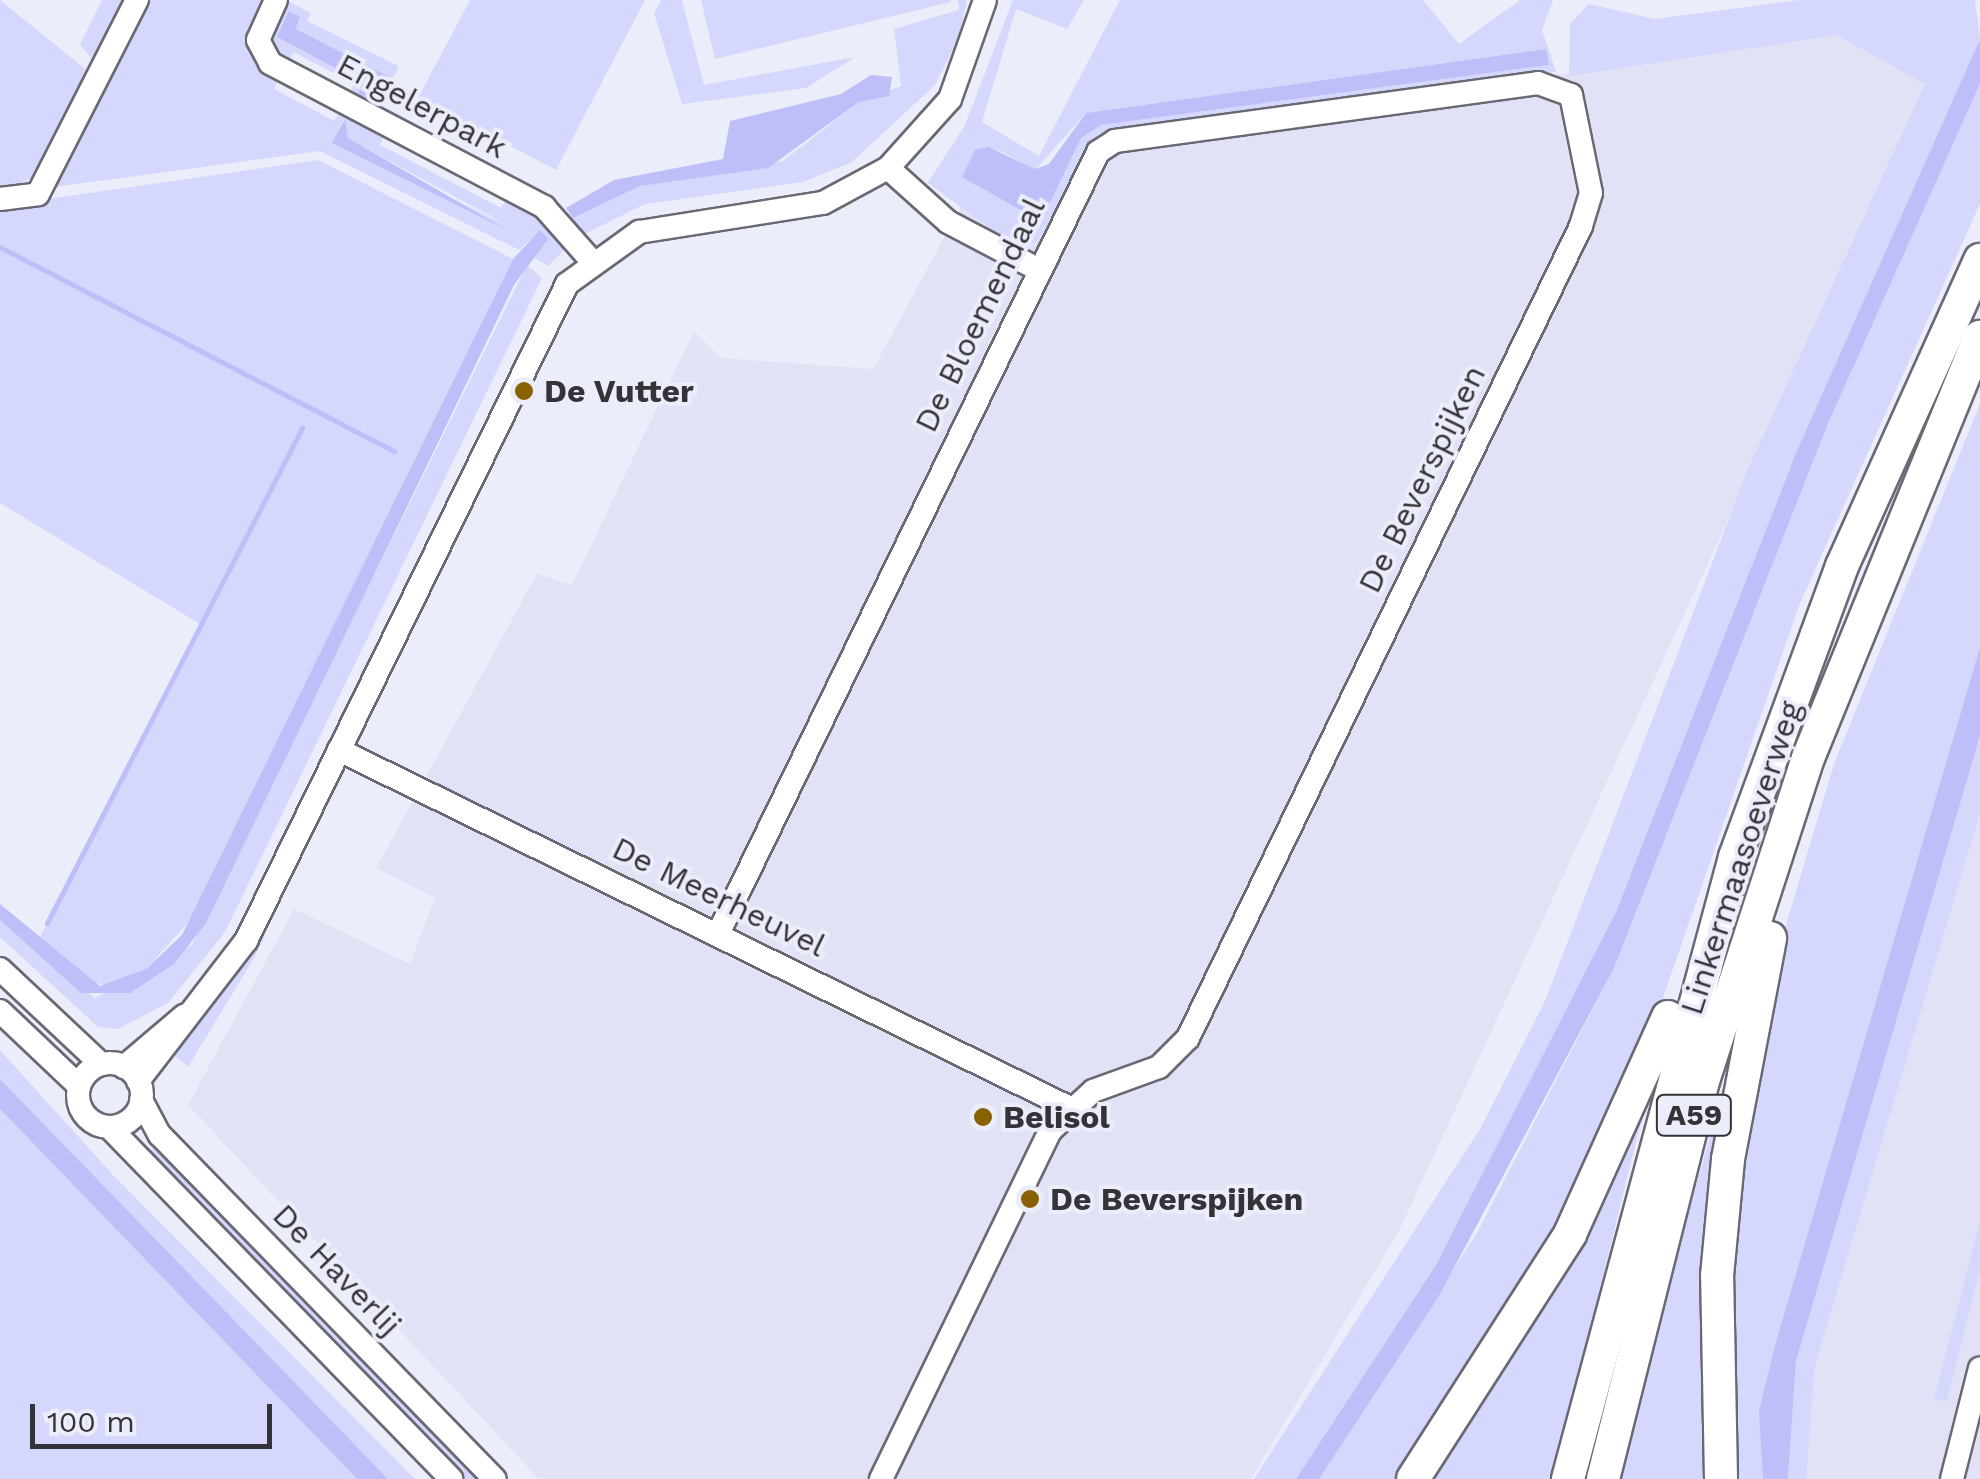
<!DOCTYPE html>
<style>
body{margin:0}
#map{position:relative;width:1980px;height:1479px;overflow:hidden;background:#ecedfa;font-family:"Work Sans",sans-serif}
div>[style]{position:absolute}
.built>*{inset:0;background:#e1e2f6}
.green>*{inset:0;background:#d5d7fc}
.water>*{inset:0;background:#bebff8}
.stream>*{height:5px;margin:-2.5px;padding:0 2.5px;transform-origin:2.5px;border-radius:2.5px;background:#bebff8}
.roads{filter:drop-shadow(2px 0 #696974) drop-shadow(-2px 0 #696974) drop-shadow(0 2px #696974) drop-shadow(0 -2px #696974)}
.minor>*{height:22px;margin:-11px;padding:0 11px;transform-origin:11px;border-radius:11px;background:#fff}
.minor>.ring{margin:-11px;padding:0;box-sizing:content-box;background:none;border:22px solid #fff;border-radius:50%}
.highway>*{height:32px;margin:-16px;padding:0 16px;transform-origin:16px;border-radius:16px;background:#fff}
.dots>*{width:28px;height:28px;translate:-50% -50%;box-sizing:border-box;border:5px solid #ecedfa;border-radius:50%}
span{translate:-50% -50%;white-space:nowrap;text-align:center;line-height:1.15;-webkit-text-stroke:8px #ecedfa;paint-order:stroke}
.shield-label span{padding:2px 8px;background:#ecedfa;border:2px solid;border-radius:8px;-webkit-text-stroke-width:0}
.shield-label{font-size:30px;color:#333338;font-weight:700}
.street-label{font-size:32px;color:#333338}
.poi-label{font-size:32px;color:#333338;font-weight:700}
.left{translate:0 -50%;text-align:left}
.scale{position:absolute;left:30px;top:1404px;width:242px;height:45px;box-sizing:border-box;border:5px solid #333338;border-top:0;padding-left:12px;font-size:30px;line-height:35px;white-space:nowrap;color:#333338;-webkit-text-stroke:8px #ecedfa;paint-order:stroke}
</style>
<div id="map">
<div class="built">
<div style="clip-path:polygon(1859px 31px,1931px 81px,1399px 1231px,1251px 1479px,539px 1479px,188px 1105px,294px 909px,410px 964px,435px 898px,376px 868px,537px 574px,572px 585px,694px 331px,721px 358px,873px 369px,962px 205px,1023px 252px,1092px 143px)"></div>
<div style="clip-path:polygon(1980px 776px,1980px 1479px,1804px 1479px,1795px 1410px)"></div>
</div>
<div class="green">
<div style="clip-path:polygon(0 0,90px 73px,43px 172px,0 194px)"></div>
<div style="clip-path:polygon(102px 0,131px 0,91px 58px,80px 45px)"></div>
<div style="clip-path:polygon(evenodd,141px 0,268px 0,254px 27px,281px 75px,274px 89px,334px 121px,342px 108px,386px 131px,380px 145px,501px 208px,508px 196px,540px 213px,568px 246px,548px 266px,533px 257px,547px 239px,540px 231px,519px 250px,320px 151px,47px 188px,141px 0,344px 119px,347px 138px,507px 225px,333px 143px,344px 119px)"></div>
<div style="clip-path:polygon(evenodd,286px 0,311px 13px,307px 21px,399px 66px,377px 112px,348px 97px,354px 84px,294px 52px,286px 65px,274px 58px,266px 32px,286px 0,300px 17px,296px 29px,387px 77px,359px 92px,361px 81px,277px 37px,300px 17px)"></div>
<div style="clip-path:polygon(470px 0,645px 0,556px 170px,418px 98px)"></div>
<div style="clip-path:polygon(661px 0,682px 0,704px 85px,855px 57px,806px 88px,682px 104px,654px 13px)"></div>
<div style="clip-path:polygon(701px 0,950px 0,951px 2px,715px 59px)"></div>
<div style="clip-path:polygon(958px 0,967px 0,959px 37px,935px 85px,852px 162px,803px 182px,645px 204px,579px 237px,561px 211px,573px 218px,640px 186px,783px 161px,859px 102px,901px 86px,894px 29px,959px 10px)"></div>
<div style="clip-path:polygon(evenodd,1013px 0,1084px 0,1067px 29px,1016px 9px,982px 122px,1039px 156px,1120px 0,1423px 0,1459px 44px,1520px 0,1553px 0,1542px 30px,1556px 72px,1098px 134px,1037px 242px,1017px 248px,928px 183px,965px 125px,1013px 0,1546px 49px,1548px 65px,1101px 125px,1081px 138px,1044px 213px,997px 149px,1035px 170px,1086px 113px,1546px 49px)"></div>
<div style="clip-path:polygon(1799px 0,1975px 0,1980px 39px,1796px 453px,1616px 912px,1520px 1111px,1436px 1265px,1296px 1479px,1254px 1479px,1480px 1129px,1545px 1001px,1748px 469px,1925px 84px,1837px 35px,1569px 76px,1570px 24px,1589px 4px,1655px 19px)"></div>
<div style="clip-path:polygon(1980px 84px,1980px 204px,1800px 603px,1658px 1012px,1552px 1240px,1401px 1479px,1319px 1479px,1477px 1233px,1614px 968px,1827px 426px)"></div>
<div style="clip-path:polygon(318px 160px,513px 259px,194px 916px,146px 969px,110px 985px,86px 983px,38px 941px,200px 624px,0 503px,0 206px)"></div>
<div style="clip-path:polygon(527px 265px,542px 278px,225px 932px,168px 1003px,118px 1029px,98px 1027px,0 937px,0 920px,95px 998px,192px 945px)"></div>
<div style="clip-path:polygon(1980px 404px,1980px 647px,1777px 1338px,1763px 1479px,1734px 1479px,1727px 1382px,1738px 1175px,1768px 985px,1834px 764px)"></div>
<div style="clip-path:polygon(1980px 736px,1980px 813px,1815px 1365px,1806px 1479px,1788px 1479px,1796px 1361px)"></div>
<div style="clip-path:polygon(267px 932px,254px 958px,188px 1067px,173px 1054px)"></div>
<div style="clip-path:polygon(1746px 1011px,1713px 1479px,1618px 1479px,1683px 1231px)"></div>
<div style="clip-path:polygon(0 1050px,113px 1175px,415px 1479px,388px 1479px,0 1079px)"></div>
<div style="clip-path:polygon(1657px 1057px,1553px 1479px,1420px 1479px)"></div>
<div style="clip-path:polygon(0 1109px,330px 1451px,357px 1479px,0 1479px)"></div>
<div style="clip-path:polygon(157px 1144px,481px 1479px,459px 1479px,146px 1154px)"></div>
<div style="clip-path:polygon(1980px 1220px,1980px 1270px,1947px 1401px,1934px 1400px)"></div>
</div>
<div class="water">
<div style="clip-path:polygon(289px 11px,300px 17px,296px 29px,387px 76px,375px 101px,359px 94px,360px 81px,277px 37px)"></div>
<div style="clip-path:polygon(1980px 39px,1980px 84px,1827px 426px,1614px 968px,1439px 1296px,1319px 1479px,1296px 1479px,1436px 1265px,1616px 912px,1796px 453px)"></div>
<div style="clip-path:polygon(1546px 49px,1549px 65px,1101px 125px,1081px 138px,1045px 213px,1028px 214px,962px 177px,975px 150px,988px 147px,1035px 169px,1049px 164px,1086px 113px)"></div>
<div style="clip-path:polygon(871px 75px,892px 77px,889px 96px,859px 102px,768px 168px,640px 186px,573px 218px,566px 208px,614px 180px,723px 159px,730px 121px,841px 94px)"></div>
<div style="clip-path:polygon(345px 119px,348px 138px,507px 230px,332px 143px)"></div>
<div style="clip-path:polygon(540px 230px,548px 239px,514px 285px,206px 923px,174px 964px,130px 993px,81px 993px,0 920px,0 904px,100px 986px,146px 969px,182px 935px,513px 259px)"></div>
<div style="clip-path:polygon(1980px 647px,1980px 736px,1796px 1361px,1788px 1479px,1763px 1479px,1759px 1411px,1777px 1338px)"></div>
<div style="clip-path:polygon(0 1079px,267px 1354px,388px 1479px,357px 1479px,330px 1451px,0 1109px)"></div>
</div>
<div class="stream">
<div style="left:0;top:247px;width:444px;rotate:27.4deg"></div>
<div style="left:47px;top:923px;width:557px;rotate:-62.74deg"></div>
</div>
<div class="roads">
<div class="minor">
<div style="left:276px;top:0;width:44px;rotate:114.2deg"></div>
<div style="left:258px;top:40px;width:26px;rotate:62deg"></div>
<div style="left:270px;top:63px;width:310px;rotate:27.7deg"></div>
<div style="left:544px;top:207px;width:69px;rotate:48.5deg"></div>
<div style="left:888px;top:168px;width:81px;rotate:42deg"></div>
<div style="left:948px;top:222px;width:101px;rotate:27.8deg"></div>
<div style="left:0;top:199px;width:38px;rotate:-7deg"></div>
<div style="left:38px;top:194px;width:218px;rotate:-63deg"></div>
<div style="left:339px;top:750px;width:812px;rotate:26.09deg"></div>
<div style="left:718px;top:934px;width:869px;rotate:-64.08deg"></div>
<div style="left:1098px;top:152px;width:20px;rotate:-33deg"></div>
<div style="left:1115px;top:141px;width:427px;rotate:-7.8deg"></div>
<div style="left:1538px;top:83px;width:35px;rotate:20deg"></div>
<div style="left:1571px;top:95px;width:100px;rotate:78.5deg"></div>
<div style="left:1591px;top:193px;width:34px;rotate:107deg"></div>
<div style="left:1581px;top:226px;width:902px;rotate:115.83deg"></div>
<div style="left:1188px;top:1038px;width:41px;rotate:135deg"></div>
<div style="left:1159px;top:1067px;width:70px;rotate:160deg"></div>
<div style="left:1093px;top:1091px;width:59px;rotate:137.1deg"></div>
<div style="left:1050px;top:1131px;width:387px;rotate:115.9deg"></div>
<div style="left:0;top:969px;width:139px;rotate:43.2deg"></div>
<div style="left:0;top:1011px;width:109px;rotate:43.5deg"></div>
<div class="ring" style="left:78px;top:1063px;width:42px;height:42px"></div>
<div style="left:124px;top:1067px;width:80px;rotate:-40.4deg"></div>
<div style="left:138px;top:1081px;width:177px;rotate:-52.4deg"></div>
<div style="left:246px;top:941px;width:731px;rotate:-63.96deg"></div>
<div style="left:567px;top:284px;width:89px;rotate:-35.8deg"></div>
<div style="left:639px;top:232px;width:186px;rotate:-9deg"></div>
<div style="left:823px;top:203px;width:74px;rotate:-28.3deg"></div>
<div style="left:888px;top:168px;width:93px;rotate:-48.1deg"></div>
<div style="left:950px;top:99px;width:105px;rotate:-70.5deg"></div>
<div style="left:141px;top:1100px;width:40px;rotate:62deg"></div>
<div style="left:160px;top:1135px;width:480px;rotate:45.8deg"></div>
<div style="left:109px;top:1127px;width:491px;rotate:45.8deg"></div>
<div style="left:1952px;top:1479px;width:114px;rotate:-75.8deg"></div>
</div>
<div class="highway">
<div style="left:1413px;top:1479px;width:291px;rotate:-57.3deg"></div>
<div style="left:1570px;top:1234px;width:238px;rotate:-65.7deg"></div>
<div style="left:1568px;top:1479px;width:644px;rotate:-74.97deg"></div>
<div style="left:1735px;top:857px;width:310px;rotate:-69.8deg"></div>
<div style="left:1842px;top:566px;width:336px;rotate:-65.7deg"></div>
<div style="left:1603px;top:1479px;width:410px;rotate:-75.9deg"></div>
<div style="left:1703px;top:1081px;width:340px;rotate:-72deg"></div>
<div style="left:1808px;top:758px;width:455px;rotate:-67.8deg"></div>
<div style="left:1721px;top:1479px;width:203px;rotate:-91.1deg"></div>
<div style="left:1717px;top:1276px;width:118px;rotate:-84.6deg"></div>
<div style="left:1728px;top:1159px;width:225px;rotate:-79.2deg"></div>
</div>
</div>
<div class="dots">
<div style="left:524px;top:391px;background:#886100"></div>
<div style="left:983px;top:1117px;background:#886100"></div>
<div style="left:1030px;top:1199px;background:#886100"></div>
</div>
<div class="shield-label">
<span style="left:1694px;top:1115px">A59</span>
</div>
<div class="street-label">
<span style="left:422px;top:106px;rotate:28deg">Engelerpark</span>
<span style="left:980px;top:315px;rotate:-64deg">De Bloemendaal</span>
<span style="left:1422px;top:479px;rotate:-64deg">De Beverspijken</span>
<span style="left:1741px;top:858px;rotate:-72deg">Linkermaasoeverweg</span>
<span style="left:719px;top:897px;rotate:26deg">De Meerheuvel</span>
<span style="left:337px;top:1270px;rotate:46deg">De Haverlij</span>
</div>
<div class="poi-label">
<span class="left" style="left:544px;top:391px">De Vutter</span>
<span class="left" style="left:1003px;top:1117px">Belisol</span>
<span class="left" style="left:1050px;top:1199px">De Beverspijken</span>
</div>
<div class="scale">100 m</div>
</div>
